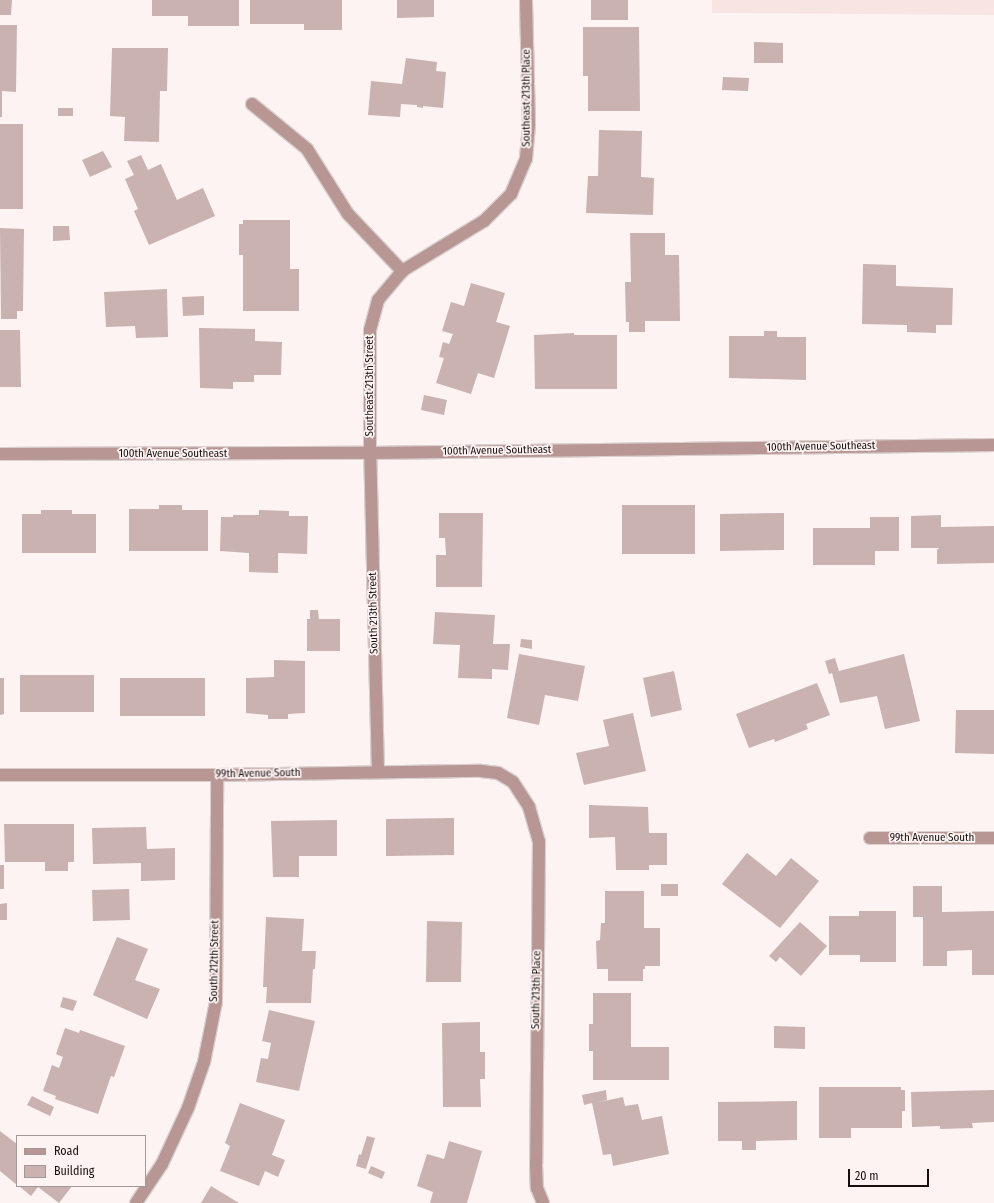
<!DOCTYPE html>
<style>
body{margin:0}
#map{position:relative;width:994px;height:1203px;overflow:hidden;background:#fdf3f2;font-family:"Fira Sans Condensed",sans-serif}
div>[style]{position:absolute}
.built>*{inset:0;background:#f8e5e3}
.building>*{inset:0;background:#c9b2b0}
.roads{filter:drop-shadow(1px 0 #d8cfce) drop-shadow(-1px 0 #d8cfce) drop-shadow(0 1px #d8cfce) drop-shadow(0 -1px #d8cfce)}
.minor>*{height:12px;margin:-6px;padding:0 6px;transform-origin:6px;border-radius:6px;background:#b79693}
span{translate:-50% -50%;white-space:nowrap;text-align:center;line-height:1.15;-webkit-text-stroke:3.5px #fdf3f2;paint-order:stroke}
.street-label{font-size:11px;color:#170f0e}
.legend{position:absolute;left:16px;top:1135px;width:130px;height:52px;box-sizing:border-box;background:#fdf3f2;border:1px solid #a19897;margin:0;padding:5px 7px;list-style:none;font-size:12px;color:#170f0e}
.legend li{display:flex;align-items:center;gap:8px;height:20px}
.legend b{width:20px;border:1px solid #a19897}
.scale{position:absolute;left:848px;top:1169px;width:81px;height:18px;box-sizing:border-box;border:2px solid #170f0e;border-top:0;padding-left:5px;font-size:12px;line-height:14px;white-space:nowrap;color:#170f0e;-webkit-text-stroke:3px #fdf3f2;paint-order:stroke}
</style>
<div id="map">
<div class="built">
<div style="clip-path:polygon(712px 0,994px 0,994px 15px,712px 13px)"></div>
</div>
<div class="building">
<div style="clip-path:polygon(0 0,12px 0,11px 15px,0 15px)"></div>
<div style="clip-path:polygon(152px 0,239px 0,239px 26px,188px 26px,188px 16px,152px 16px)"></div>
<div style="clip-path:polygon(250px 0,342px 0,342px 30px,304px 30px,304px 24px,250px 24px)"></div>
<div style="clip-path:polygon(397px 0,434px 0,434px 17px,397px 18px)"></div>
<div style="clip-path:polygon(591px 0,628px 0,628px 20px,591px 20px)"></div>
<div style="clip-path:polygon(0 25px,17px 25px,16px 92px,2px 91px,2px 117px,0 117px)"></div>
<div style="clip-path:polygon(583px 27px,639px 27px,640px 111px,588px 111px,588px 76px,583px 76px)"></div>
<div style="clip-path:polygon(754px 42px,783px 43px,783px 63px,754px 63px)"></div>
<div style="clip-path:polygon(112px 48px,168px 48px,167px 91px,160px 91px,159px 142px,124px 141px,125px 117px,110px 116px)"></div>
<div style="clip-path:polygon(406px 58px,437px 62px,436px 71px,446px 72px,443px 108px,423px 106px,423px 108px,417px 107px,417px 105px,401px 104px,400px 117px,368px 115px,371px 81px,402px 84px)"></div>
<div style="clip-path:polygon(723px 77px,749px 78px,748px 91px,722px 90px)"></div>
<div style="clip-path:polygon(58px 108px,73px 108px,73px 116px,58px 116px)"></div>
<div style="clip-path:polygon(0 124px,23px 124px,23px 209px,0 209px)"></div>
<div style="clip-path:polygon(599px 130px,642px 131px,641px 177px,654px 178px,653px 215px,586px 213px,588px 176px,598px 176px)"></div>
<div style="clip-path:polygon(103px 151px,112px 167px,90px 177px,82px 160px)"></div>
<div style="clip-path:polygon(141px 155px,148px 170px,161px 164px,177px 200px,203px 188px,215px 216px,149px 245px,134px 211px,138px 209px,125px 179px,134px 175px,127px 161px)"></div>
<div style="clip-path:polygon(243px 220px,290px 220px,290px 269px,299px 269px,299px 311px,243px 311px,243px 255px,239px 255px,239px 224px,243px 224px)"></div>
<div style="clip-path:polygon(53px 226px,69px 226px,70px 240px,53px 241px)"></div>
<div style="clip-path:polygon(0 228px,24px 229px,23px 311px,17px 311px,17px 319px,1px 319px)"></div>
<div style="clip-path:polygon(630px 233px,665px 233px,665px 255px,679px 255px,680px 321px,645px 321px,645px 332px,629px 332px,629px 322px,626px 322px,625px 282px,631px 282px)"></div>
<div style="clip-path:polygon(863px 264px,896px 265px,896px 286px,953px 288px,952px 325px,936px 325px,936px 333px,907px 332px,907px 325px,862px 324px)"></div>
<div style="clip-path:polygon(471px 283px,505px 293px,496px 322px,510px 326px,494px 378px,478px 373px,471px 394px,436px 383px,444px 358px,439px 357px,443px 342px,449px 344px,453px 334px,442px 331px,451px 302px,464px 306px)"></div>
<div style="clip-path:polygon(167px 289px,168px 337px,136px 338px,135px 326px,106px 327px,104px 292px)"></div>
<div style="clip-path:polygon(204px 296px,204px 315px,183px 316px,182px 297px)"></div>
<div style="clip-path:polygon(199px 328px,255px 329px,255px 341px,282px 342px,281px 375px,254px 375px,254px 382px,233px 382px,233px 389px,200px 388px)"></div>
<div style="clip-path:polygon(0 330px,20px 330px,21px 387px,0 387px)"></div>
<div style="clip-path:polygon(764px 331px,777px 331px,777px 337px,806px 337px,806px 380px,729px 378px,729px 336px,764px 336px)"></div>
<div style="clip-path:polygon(574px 333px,574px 335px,617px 335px,617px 389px,535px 389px,534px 335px)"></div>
<div style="clip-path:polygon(424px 395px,447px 400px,444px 415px,421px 410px)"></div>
<div style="clip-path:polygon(159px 505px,182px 505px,182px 510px,208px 510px,208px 551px,129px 551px,129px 509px,159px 509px)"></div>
<div style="clip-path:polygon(622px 505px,695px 505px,695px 554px,622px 554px)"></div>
<div style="clip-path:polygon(41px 510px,72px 510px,72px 514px,96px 514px,96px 553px,22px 553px,22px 514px,41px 514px)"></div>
<div style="clip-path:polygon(259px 510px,289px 511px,289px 516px,308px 516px,307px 554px,278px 553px,278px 573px,249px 572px,249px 553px,220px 551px,221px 517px,233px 517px,233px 515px,259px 515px)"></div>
<div style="clip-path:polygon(439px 513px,483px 513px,482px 587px,436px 587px,436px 555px,446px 555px,445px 538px,439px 538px)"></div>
<div style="clip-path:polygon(784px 513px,784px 550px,720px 551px,720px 514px)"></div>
<div style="clip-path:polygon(941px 515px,941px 527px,994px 526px,994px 563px,937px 564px,937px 550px,939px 548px,911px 548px,911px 516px)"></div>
<div style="clip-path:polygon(870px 517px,899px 517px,899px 551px,875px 551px,875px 565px,813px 565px,813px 528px,870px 528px)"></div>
<div style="clip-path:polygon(310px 610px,318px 610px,319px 619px,340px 619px,340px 651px,307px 651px,307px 619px,310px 619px)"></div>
<div style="clip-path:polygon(435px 612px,495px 615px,493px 644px,510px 644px,508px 670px,492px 669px,492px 679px,458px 678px,460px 645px,433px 644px)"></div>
<div style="clip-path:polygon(521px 639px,532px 640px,532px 649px,520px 647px)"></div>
<div style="clip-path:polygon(519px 654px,585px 666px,578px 701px,545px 695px,539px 725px,507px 718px)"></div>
<div style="clip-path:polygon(904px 654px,920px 721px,885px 729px,877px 696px,840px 703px,832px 673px,829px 674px,825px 661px,835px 658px,839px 671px)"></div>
<div style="clip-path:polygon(274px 660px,305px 661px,305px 713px,288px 714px,288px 719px,268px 719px,268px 715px,246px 713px,246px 678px,274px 677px)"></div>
<div style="clip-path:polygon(674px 671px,682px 710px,651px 717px,643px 678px)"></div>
<div style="clip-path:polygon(20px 675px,94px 675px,94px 712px,20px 712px)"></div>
<div style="clip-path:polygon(0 678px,4px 678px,4px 714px,0 715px)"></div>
<div style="clip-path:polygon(120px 678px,205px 678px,205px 716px,120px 716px)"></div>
<div style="clip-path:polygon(817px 683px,830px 715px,806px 724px,808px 729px,775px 742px,774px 739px,749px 748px,736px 714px)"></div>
<div style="clip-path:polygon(956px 710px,994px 710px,994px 754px,955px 753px)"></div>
<div style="clip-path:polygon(633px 713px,646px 771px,584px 785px,576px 753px,609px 746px,603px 720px)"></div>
<div style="clip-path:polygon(589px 805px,648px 807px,649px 833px,667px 833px,667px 865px,649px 865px,649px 870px,616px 870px,615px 837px,589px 838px)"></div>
<div style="clip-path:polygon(454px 818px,454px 855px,386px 856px,386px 819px)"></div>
<div style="clip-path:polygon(337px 820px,337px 856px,299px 856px,299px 877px,273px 877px,271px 821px)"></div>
<div style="clip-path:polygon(4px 824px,74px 824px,74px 862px,68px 862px,68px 871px,45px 871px,45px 862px,5px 862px)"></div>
<div style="clip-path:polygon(146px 827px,147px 849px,175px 848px,175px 880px,141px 881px,141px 863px,93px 864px,92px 828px)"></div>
<div style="clip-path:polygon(747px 853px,776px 876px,791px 858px,819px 881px,780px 928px,722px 884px)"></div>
<div style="clip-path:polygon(0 865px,4px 865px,4px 889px,0 889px)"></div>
<div style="clip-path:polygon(661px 884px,678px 884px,678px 896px,661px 896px)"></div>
<div style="clip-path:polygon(913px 886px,942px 886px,942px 912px,994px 911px,994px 975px,972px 975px,972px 950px,947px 951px,947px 966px,923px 966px,923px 917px,913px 917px)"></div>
<div style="clip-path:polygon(129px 889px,130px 920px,93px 921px,92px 890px)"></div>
<div style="clip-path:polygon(605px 891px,644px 891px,644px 928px,660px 928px,660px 966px,645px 966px,645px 969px,643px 969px,643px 981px,608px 981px,608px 969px,597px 969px,596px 941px,600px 940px,601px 923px,605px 923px)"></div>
<div style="clip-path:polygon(7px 903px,7px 920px,0 920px,0 904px)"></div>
<div style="clip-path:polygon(859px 911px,896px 911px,896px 962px,860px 962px,860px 955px,829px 955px,829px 916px,859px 916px)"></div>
<div style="clip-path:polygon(266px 917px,304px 919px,302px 951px,316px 951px,315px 969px,313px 969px,311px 1003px,266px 1003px,267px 987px,263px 987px)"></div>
<div style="clip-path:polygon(427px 921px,462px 922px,461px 982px,426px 982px)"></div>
<div style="clip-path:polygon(800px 922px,827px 946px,801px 976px,780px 957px,776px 962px,769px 956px)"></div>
<div style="clip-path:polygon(117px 937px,148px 949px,135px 980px,160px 989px,147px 1019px,93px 995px)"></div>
<div style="clip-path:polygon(593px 993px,631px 993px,631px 1047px,669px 1047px,669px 1080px,593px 1080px,593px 1051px,589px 1051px,589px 1024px,593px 1024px)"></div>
<div style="clip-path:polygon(63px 997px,77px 1001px,73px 1011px,60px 1007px)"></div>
<div style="clip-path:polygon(269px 1010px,315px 1021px,299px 1091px,256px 1082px,261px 1058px,268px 1059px,271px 1043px,262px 1041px)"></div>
<div style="clip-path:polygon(480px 1022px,480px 1052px,485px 1052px,485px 1079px,480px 1079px,481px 1107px,443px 1107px,442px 1023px)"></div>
<div style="clip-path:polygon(774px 1026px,805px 1027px,805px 1049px,774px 1048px)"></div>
<div style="clip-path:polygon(65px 1028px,79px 1033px,80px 1030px,125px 1046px,114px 1077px,111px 1076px,98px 1114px,55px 1099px,56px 1096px,43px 1091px,52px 1065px,59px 1068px,63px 1057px,56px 1054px)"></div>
<div style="clip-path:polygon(819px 1087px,901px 1087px,901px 1090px,905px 1090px,905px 1111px,902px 1111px,902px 1128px,851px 1128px,851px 1138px,819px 1138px)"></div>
<div style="clip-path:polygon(606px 1090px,607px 1100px,595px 1103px,623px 1097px,625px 1106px,638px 1104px,642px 1120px,662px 1116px,669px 1154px,613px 1166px,611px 1154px,603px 1155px,592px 1103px,584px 1105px,582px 1095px)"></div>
<div style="clip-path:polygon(994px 1090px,994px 1122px,972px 1123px,973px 1128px,940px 1129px,940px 1126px,912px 1127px,911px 1092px)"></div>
<div style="clip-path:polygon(32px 1096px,54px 1107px,50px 1116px,27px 1105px)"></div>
<div style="clip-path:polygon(797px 1101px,797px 1140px,756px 1141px,756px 1150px,742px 1150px,742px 1141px,718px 1141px,718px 1102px)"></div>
<div style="clip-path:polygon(240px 1103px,285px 1120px,272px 1155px,285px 1160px,278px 1177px,265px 1171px,259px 1186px,220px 1171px,230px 1146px,225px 1143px)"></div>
<div style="clip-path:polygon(0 1131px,17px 1144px,17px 1185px,0 1171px)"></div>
<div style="clip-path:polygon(367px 1136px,375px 1138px,366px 1169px,356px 1166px,359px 1154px,361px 1155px)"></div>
<div style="clip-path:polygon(449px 1141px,482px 1151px,467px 1203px,430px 1203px,433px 1192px,417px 1186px,427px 1154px,444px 1159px)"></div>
<div style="clip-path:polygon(371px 1166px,385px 1172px,382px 1179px,368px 1173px)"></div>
<div style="clip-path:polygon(19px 1186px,72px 1186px,59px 1203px,38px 1187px,31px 1196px)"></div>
<div style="clip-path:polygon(211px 1186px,239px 1203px,201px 1203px)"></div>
</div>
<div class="roads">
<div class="minor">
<div style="left:252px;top:104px;width:71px;rotate:39.3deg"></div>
<div style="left:307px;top:149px;width:77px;rotate:57.8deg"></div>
<div style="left:348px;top:214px;width:79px;rotate:46.5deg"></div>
<div style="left:0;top:454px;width:370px;rotate:-0.2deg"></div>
<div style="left:370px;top:453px;width:624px;rotate:-0.73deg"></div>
<div style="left:378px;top:772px;width:319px;rotate:-91.4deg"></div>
<div style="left:370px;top:453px;width:123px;rotate:-90deg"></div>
<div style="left:370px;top:330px;width:31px;rotate:-75deg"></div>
<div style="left:378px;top:300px;width:38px;rotate:-50deg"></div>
<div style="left:402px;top:271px;width:96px;rotate:-31.4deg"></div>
<div style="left:484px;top:221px;width:38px;rotate:-45deg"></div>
<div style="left:511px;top:194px;width:38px;rotate:-67deg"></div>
<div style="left:526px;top:159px;width:35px;rotate:-85deg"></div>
<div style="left:529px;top:124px;width:124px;rotate:-91.4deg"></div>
<div style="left:0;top:775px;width:217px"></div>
<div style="left:217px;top:775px;width:264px;rotate:-0.9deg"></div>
<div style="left:481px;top:771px;width:17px;rotate:7deg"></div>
<div style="left:498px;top:773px;width:17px;rotate:31deg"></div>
<div style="left:513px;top:782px;width:30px;rotate:57deg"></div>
<div style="left:529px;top:807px;width:35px;rotate:74deg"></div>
<div style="left:539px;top:841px;width:323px;rotate:90.5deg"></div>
<div style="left:536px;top:1164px;width:24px;rotate:88deg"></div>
<div style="left:537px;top:1188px;width:16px;rotate:68deg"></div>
<div style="left:870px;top:838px;width:124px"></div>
<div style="left:136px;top:1203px;width:47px;rotate:-56.3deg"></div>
<div style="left:162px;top:1164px;width:62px;rotate:-65.1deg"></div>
<div style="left:188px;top:1108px;width:49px;rotate:-70.8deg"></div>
<div style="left:204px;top:1062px;width:61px;rotate:-78.7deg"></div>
<div style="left:216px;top:1002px;width:227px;rotate:-89.7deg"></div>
</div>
</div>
<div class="street-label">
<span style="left:527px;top:98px;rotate:-90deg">Southeast 213th Place</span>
<span style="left:370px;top:386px;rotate:-90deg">Southeast 213th Street</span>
<span style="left:821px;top:447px;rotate:-1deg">100th Avenue Southeast</span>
<span style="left:497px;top:451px;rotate:-1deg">100th Avenue Southeast</span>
<span style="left:173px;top:454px">100th Avenue Southeast</span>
<span style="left:374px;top:613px;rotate:-91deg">South 213th Street</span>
<span style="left:258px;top:774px;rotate:-1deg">99th Avenue South</span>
<span style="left:932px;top:838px">99th Avenue South</span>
<span style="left:215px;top:961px;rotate:-89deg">South 212th Street</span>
<span style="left:537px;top:990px;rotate:-89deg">South 213th Place</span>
</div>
<ul class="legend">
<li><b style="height:5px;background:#b79693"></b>Road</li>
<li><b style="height:11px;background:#c9b2b0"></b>Building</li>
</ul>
<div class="scale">20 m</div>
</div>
